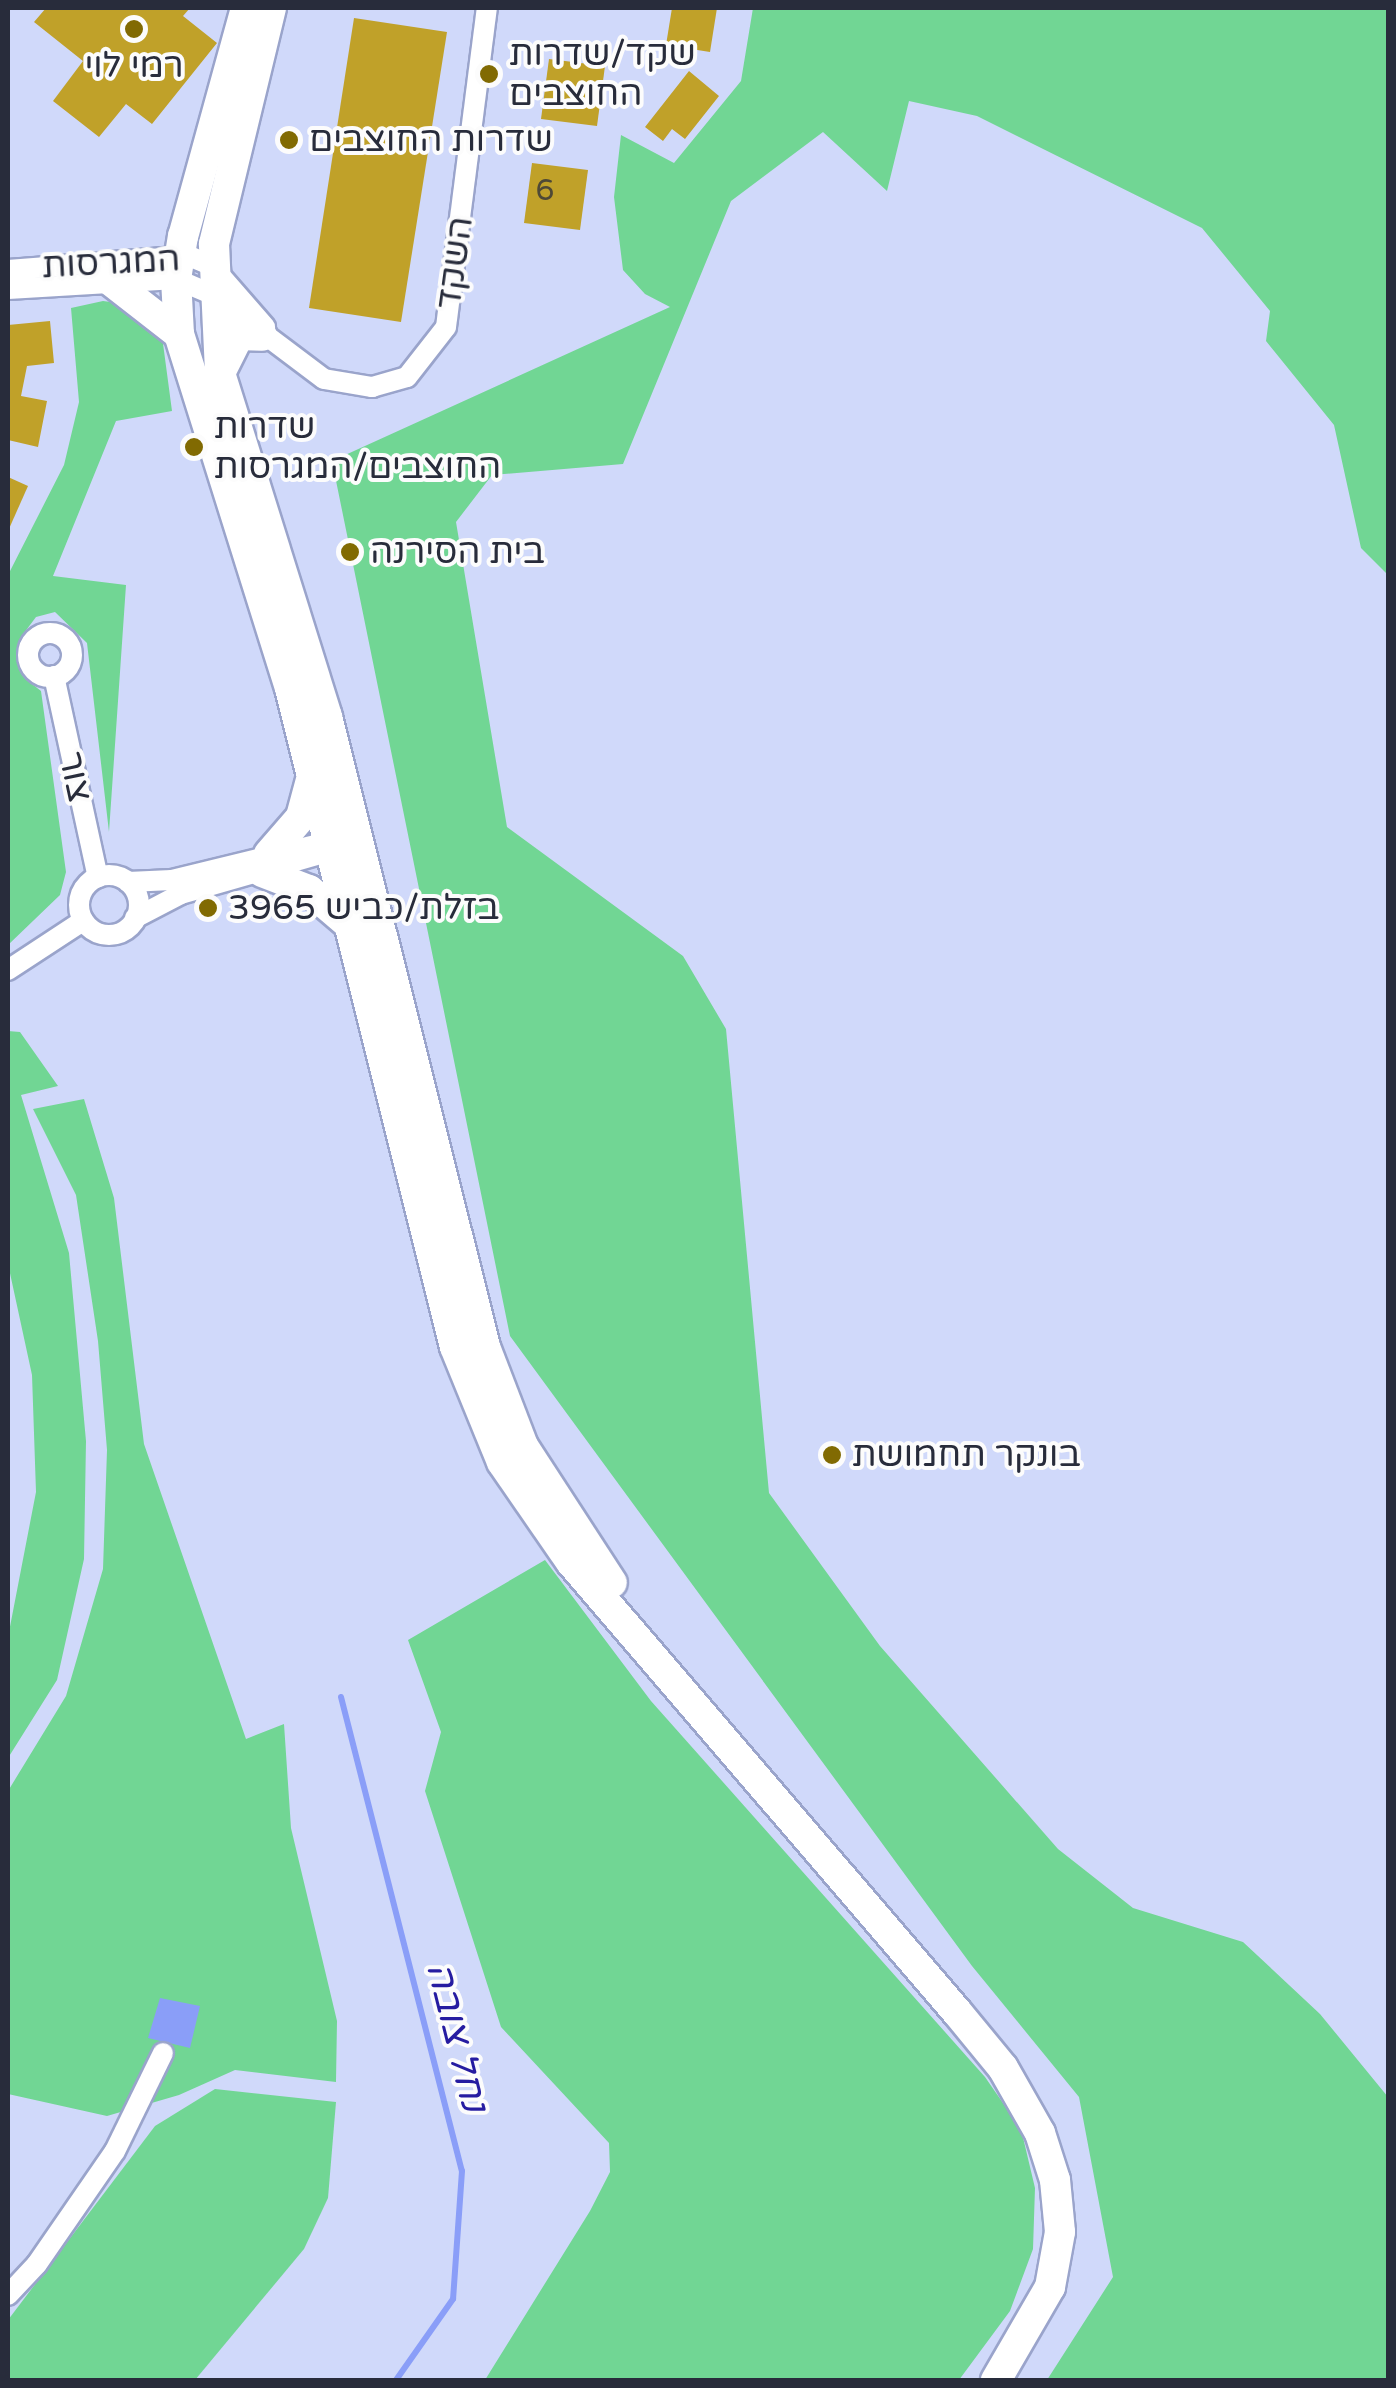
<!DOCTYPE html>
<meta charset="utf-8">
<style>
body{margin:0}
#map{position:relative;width:1396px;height:2388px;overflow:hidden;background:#d0d9fa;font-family:"Varela Round",Heebo,sans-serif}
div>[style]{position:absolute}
.green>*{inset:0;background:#71d694}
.water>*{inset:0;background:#8a9ef8}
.stream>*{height:6px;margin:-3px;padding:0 3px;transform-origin:3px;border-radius:3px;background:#8a9ef8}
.building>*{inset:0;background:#c0a129}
.roads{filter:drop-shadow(2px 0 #9aa4cb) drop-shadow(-2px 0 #9aa4cb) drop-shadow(0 2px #9aa4cb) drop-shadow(0 -2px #9aa4cb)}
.street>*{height:20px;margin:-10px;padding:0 10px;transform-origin:10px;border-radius:10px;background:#fff}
.street>.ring{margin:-10px;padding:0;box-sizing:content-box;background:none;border:20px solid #fff;border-radius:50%}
.secondary>*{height:30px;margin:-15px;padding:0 15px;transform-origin:15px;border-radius:15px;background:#fff}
.dots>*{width:28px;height:28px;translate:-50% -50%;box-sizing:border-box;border:5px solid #fcfcfc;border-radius:50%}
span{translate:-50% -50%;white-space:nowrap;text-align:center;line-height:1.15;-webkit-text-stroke:8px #fcfcfc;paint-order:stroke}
.number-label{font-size:30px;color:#4e4936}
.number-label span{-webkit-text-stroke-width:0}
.poi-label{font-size:35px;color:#282c3b}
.left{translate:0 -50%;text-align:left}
.street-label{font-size:35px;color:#282c3b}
.water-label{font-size:38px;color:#261ca1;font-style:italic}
.frame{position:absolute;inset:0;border:10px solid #282c3b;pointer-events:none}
</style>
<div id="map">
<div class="green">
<div style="clip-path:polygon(753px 8px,1388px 8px,1388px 575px,1361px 548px,1334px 425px,1266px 341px,1270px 311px,1202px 228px,977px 116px,909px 101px,887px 191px,823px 132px,731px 201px,623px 464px,492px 475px,456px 522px,507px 827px,683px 956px,726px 1029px,769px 1493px,880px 1646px,1058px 1849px,1133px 1908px,1243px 1942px,1320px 2014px,1388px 2097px,1388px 2380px,1047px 2380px,1113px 2277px,1079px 2097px,972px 1966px,510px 1336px,332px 461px,670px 307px,645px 294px,623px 270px,614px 197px,621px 135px,674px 163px,741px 81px)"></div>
<div style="clip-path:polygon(103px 301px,126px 304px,162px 336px,172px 411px,116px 421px,53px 576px,126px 585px,109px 832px,87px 643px,55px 612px,36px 617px,24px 633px,20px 657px,27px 680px,41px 691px,66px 872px,60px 895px,8px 945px,8px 575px,64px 465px,79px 402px,71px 308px)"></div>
<div style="clip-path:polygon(8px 1031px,20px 1032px,58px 1086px,21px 1095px,69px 1253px,86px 1441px,84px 1559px,57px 1680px,8px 1758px,8px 1637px,36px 1492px,32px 1375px,8px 1264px)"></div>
<div style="clip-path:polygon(84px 1099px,114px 1198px,144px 1444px,246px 1739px,284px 1724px,291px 1828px,337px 2021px,336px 2082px,235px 2070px,179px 2095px,107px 2116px,8px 2094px,8px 1791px,66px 1696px,103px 1569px,107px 1450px,98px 1341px,76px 1195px,33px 1109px)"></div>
<div style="clip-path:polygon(545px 1560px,651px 1701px,985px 2077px,1021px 2129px,1035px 2188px,1033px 2249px,1010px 2311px,959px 2380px,485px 2380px,590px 2211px,610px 2172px,609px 2143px,501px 2027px,425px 1791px,441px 1732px,408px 1640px)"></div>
<div style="clip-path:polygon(215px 2089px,336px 2102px,328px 2198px,304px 2249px,195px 2380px,8px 2380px,8px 2320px,155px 2126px)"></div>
</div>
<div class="water">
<div style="clip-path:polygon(160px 1998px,200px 2006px,190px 2048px,148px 2038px)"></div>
</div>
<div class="stream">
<div style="left:341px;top:1697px;width:489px;rotate:75.7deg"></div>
<div style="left:462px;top:2171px;width:128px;rotate:94deg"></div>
<div style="left:453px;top:2299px;width:99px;rotate:125.1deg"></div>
</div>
<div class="building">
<div style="clip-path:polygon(46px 8px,190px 8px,183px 16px,217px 43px,152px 124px,126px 104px,99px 137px,53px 101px,83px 61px,34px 22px)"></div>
<div style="clip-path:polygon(672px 8px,717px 8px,710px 52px,666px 45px)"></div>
<div style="clip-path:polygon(354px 18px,447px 32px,401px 322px,309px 308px)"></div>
<div style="clip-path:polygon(549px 59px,605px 66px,597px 126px,541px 119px)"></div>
<div style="clip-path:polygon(689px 71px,719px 96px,685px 139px,672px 129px,663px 141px,645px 127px)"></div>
<div style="clip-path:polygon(532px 163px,588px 170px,580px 230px,524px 223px)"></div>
<div style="clip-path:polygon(50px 321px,54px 363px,27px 366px,21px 396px,47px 401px,38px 447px,8px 440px,8px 325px)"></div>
<div style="clip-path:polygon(8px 477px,28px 486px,8px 531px)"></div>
</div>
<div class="roads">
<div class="street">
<div style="left:8px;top:270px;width:182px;rotate:-4.4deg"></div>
<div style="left:189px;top:256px;width:25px;rotate:23deg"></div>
<div style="left:212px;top:266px;width:81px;rotate:49deg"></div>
<div style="left:8px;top:289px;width:168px;rotate:-3.4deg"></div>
<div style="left:176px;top:279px;width:38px;rotate:23deg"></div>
<div style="left:211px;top:294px;width:141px;rotate:37deg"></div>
<div style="left:324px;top:379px;width:49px;rotate:9.5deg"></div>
<div style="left:372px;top:387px;width:36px;rotate:-16deg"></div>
<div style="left:407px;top:377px;width:63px;rotate:-52deg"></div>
<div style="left:446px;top:327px;width:322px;rotate:-82.7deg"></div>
<div class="ring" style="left:28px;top:633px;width:24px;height:24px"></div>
<div style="left:54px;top:676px;width:206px;rotate:77.7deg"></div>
<div class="ring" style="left:79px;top:875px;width:40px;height:40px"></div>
<div style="left:128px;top:882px;width:44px;rotate:-2.6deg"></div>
<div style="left:172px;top:880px;width:173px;rotate:-13.7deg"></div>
<div style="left:135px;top:918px;width:52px;rotate:-27.6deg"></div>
<div style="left:181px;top:894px;width:166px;rotate:-16deg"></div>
<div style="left:8px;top:970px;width:90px;rotate:-33.2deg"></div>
<div style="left:8px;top:2295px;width:42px;rotate:-46.9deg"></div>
<div style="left:37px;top:2264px;width:137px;rotate:-55.4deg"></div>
<div style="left:115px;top:2151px;width:109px;rotate:-63.9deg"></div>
</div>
<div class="secondary">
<div style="left:246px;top:8px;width:237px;rotate:105.4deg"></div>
<div style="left:183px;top:236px;width:44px;rotate:99.2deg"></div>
<div style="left:176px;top:279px;width:55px;rotate:86.9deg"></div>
<div style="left:179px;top:334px;width:371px;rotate:72.6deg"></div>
<div style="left:290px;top:688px;width:679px;rotate:75.94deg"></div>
<div style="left:455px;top:1347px;width:124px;rotate:67.8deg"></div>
<div style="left:502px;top:1462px;width:121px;rotate:55.4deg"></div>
<div style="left:571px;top:1562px;width:593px;rotate:49.38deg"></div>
<div style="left:957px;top:2012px;width:72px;rotate:50.6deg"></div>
<div style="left:1003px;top:2068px;width:75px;rotate:60.4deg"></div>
<div style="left:1040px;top:2133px;width:49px;rotate:72.3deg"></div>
<div style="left:1055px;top:2180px;width:52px;rotate:84.5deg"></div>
<div style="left:1060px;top:2232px;width:56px;rotate:100.3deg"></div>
<div style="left:1050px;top:2287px;width:108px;rotate:120.1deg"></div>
<div style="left:271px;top:8px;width:243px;rotate:103.6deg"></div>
<div style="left:214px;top:244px;width:129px;rotate:87.3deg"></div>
<div style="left:220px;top:373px;width:360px;rotate:72.7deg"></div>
<div style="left:327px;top:717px;width:650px;rotate:75.92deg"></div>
<div style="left:485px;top:1347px;width:106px;rotate:69deg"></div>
<div style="left:523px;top:1446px;width:163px;rotate:57deg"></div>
<div style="left:107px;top:278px;width:91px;rotate:37.9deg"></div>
<div style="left:220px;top:373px;width:42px;rotate:-63.4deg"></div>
<div style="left:239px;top:335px;width:23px;rotate:2deg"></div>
<div style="left:269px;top:854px;width:49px;rotate:-49.1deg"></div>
<div style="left:301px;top:817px;width:39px;rotate:-75deg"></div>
<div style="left:262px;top:872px;width:50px;rotate:21deg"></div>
<div style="left:309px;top:890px;width:54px;rotate:40.5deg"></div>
</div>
</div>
<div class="dots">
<div style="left:134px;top:29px;background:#816a02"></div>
<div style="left:489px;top:74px;background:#816a02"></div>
<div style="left:289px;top:140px;background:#816a02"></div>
<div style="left:194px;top:447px;background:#816a02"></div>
<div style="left:350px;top:552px;background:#816a02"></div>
<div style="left:208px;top:908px;background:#816a02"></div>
<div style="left:832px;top:1455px;background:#816a02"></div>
</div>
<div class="number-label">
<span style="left:545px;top:191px">6</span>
</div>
<div class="poi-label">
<span class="left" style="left:509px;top:74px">שקד/שדרות<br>החוצבים</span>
<span style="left:134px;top:66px">רמי לוי</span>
<span class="left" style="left:309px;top:140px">שדרות החוצבים</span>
<span class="left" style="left:214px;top:447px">שדרות<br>החוצבים/המגרסות</span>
<span class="left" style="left:370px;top:552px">בית הסירנה</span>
<span class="left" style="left:228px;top:908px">בזלת/כביש 3965</span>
<span class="left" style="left:852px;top:1455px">בונקר תחמושת</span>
</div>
<div class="street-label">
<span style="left:111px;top:263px;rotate:-3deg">המגרסות</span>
<span style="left:455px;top:263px;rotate:-82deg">השקד</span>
<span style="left:75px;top:777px;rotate:78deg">צור</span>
</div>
<div class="water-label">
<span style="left:456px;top:2037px;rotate:76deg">נחל צובה</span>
</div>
<div class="frame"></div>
</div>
